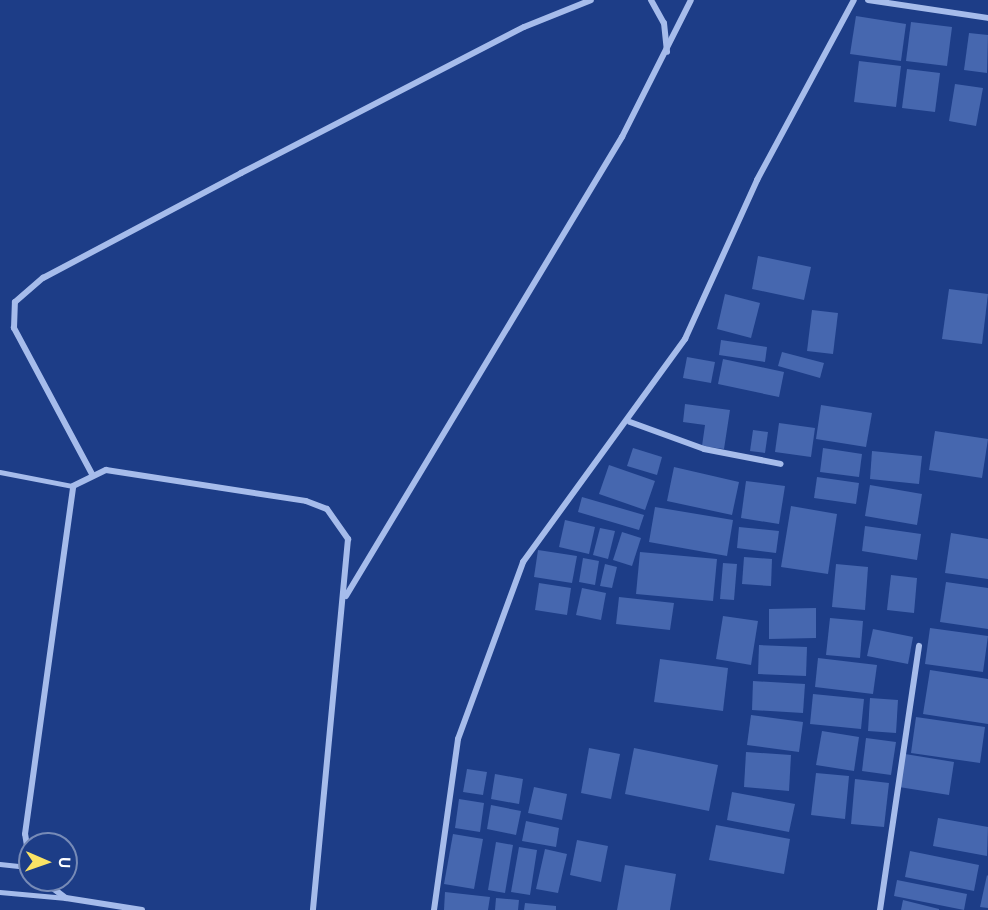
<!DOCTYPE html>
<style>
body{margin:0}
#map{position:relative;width:988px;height:910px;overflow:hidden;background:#1d3d87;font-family:Figtree,sans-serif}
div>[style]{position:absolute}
.building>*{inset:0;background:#4667af}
.service>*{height:4.5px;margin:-2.25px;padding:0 2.25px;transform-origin:2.25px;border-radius:2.25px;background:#a6bceb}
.minor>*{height:6px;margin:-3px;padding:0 3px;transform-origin:3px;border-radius:3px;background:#a6bceb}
span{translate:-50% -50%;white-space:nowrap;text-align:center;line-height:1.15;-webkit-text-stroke:4.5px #1d3d87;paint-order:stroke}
.north{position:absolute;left:18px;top:832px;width:60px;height:60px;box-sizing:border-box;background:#1d3d87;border:2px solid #778bb7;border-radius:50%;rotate:92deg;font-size:16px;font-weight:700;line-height:24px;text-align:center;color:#fff}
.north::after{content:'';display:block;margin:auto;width:21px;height:27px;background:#fae365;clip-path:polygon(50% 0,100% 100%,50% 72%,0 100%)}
</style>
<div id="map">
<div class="building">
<div style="clip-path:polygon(856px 16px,906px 24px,901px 61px,850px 54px)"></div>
<div style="clip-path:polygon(911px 22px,952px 27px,947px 66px,906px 61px)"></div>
<div style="clip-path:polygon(969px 33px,988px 35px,987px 73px,964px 70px)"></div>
<div style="clip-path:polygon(859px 61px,901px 66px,896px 107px,854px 102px)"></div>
<div style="clip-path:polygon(907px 69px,940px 73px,935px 112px,902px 108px)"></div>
<div style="clip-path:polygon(955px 84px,983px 88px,976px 126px,949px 121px)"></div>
<div style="clip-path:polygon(758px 256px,811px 267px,804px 300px,752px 289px)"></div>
<div style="clip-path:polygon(949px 289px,988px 294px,982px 344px,942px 339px)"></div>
<div style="clip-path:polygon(725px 294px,760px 303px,751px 338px,717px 329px)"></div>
<div style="clip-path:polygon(812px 310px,838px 313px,833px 354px,807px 351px)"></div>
<div style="clip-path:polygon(721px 340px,767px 347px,765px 362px,719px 355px)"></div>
<div style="clip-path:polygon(782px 352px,824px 363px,820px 378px,778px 366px)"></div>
<div style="clip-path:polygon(687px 357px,715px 362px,711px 383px,683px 378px)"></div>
<div style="clip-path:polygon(723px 359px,784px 372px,779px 397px,718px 384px)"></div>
<div style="clip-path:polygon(685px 404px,730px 410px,724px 449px,702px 446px,705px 425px,683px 422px)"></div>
<div style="clip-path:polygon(821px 405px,872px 413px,866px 447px,816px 439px)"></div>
<div style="clip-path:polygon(779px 423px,815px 428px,811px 457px,775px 452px)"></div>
<div style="clip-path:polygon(753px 430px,768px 432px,765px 453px,750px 451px)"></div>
<div style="clip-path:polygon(935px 431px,988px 439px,982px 478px,929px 470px)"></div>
<div style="clip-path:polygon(633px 448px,662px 457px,657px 475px,627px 466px)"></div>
<div style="clip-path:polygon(823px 448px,862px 454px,859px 477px,820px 472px)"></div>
<div style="clip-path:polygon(872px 451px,922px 456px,919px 484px,870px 479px)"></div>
<div style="clip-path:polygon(609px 465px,655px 481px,645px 510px,599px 494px)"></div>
<div style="clip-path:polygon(674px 467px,739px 482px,732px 515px,667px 501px)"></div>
<div style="clip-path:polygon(817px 477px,859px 483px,856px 504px,814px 498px)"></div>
<div style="clip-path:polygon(746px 481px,785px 486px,779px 524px,741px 518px)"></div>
<div style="clip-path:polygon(870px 485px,922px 494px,917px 525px,865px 516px)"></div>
<div style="clip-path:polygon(582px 497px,644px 515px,639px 530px,578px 512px)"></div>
<div style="clip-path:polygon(791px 506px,837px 514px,828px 574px,781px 567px)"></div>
<div style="clip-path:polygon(655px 507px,733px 520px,727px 556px,649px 542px)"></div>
<div style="clip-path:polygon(565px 520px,595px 527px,589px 554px,559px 547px)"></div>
<div style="clip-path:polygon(865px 526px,921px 534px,917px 560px,862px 551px)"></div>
<div style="clip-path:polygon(739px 527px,779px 531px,776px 553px,737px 548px)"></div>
<div style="clip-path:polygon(600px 528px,615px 531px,608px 559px,593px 555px)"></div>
<div style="clip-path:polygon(622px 532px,641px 538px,632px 566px,613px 560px)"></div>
<div style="clip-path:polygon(951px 533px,988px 539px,988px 579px,945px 573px)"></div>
<div style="clip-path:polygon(538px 550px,577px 556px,572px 583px,534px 577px)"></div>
<div style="clip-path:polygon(640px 552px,717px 559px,713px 601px,636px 594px)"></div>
<div style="clip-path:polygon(744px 557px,772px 559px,771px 586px,742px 584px)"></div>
<div style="clip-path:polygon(583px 558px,599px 561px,595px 585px,579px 582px)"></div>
<div style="clip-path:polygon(723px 563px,737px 564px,734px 600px,720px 599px)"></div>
<div style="clip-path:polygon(605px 564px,617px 567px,612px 588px,600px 586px)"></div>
<div style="clip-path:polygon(836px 564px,868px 567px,865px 610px,832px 607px)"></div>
<div style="clip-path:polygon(891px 575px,917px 578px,914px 613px,887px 610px)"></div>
<div style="clip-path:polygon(946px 582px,988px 588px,988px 629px,940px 622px)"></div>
<div style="clip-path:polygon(539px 583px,571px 588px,567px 615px,535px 610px)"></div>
<div style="clip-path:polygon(582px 588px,606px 593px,601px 620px,576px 615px)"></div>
<div style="clip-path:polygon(619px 597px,674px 603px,670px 630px,616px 624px)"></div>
<div style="clip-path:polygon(816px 608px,816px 638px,769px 639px,769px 609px)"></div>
<div style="clip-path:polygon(723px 616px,758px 621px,751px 665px,716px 659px)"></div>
<div style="clip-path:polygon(830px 618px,863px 621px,860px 658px,826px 655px)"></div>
<div style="clip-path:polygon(930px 628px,988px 636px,983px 672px,925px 664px)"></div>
<div style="clip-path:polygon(873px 629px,913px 637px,908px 664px,867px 656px)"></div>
<div style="clip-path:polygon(759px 645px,807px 647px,806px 676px,758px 674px)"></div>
<div style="clip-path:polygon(818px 658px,877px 665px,873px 694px,815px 687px)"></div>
<div style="clip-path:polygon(660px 659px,728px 668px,723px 711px,654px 702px)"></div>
<div style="clip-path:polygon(930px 670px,988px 679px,988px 724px,923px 714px)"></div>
<div style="clip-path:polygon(753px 681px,805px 684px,803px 713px,752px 710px)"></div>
<div style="clip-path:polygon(813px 694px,864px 699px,861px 729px,810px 724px)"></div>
<div style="clip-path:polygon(870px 698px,898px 700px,896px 733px,868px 731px)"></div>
<div style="clip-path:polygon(751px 715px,803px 722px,799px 752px,747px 745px)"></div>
<div style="clip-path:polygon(916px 717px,985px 727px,980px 763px,911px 753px)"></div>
<div style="clip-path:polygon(822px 731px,859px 737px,854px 771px,816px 765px)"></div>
<div style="clip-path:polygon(866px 738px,896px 742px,891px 775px,862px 771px)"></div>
<div style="clip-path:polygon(589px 748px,620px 754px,611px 799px,581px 793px)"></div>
<div style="clip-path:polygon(634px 748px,718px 765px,709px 811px,625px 794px)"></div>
<div style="clip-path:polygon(746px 752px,791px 755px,789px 791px,744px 787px)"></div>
<div style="clip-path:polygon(905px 754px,954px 762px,949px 795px,899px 787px)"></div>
<div style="clip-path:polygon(467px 769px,487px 772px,483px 795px,463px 792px)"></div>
<div style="clip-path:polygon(816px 773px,849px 776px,845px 819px,811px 815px)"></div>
<div style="clip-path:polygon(495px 774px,523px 779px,519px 804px,491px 799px)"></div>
<div style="clip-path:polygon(855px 779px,889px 783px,884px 827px,851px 824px)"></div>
<div style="clip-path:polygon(534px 787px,567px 794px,562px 820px,528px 813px)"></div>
<div style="clip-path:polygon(732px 792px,795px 804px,789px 832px,727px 820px)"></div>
<div style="clip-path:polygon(459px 799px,484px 803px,480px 832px,455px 828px)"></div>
<div style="clip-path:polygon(491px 805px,521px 811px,516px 835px,487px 829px)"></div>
<div style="clip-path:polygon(938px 818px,988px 827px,987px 856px,933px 846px)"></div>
<div style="clip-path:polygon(526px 821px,559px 828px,556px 847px,522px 841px)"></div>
<div style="clip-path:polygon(716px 825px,790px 839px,784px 874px,709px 860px)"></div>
<div style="clip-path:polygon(453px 834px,483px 839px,474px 889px,444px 884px)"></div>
<div style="clip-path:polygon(577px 840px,608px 846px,601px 882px,570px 875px)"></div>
<div style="clip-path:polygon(496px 842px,513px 845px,505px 893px,488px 890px)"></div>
<div style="clip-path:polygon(519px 847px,537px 850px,530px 895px,511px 892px)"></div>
<div style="clip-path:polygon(545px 849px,567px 854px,558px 893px,536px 889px)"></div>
<div style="clip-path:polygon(910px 851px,979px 865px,974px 891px,905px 877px)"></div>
<div style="clip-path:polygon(625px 865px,676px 874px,670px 910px,617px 910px)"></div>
<div style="clip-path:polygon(987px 875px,988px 876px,988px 908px,980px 907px)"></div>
<div style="clip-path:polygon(897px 880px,967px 894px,964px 910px,894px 896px)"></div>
<div style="clip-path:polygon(445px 892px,490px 897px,488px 910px,444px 910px)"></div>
<div style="clip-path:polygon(496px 898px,519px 900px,518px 910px,495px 910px)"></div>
<div style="clip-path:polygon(903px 900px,939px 909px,939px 910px,901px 910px)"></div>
<div style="clip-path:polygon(525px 903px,556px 906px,556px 910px,524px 910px)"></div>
</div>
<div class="service">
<div style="left:0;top:472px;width:74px;rotate:10.9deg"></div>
<div style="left:0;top:864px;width:30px;rotate:6deg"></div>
<div style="left:0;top:892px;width:66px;rotate:5.2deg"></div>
</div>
<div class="minor">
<div style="left:651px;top:0;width:26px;rotate:61deg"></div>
<div style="left:664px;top:23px;width:29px;rotate:84deg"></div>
<div style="left:868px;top:0;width:121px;rotate:8.5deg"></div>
<div style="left:630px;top:422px;width:79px;rotate:20deg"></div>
<div style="left:704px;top:449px;width:78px;rotate:11deg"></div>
<div style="left:92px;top:474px;width:166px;rotate:-118.1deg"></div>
<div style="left:14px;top:328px;width:26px;rotate:-88deg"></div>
<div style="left:15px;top:302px;width:37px;rotate:-41deg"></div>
<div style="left:43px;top:278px;width:224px;rotate:-27.9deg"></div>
<div style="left:241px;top:173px;width:318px;rotate:-27.3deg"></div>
<div style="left:524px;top:27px;width:72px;rotate:-21.9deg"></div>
<div style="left:346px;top:596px;width:536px;rotate:-58.98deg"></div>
<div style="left:622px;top:137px;width:153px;rotate:-63.3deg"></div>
<div style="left:30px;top:865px;width:31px;rotate:-99deg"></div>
<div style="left:25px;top:834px;width:351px;rotate:-82.1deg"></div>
<div style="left:73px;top:486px;width:37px;rotate:-26deg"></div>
<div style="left:106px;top:470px;width:202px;rotate:8.8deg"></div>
<div style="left:306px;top:501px;width:22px;rotate:21deg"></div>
<div style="left:327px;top:509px;width:37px;rotate:55deg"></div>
<div style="left:348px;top:539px;width:373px;rotate:95.4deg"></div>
<div style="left:42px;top:880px;width:30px;rotate:37deg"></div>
<div style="left:66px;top:898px;width:77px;rotate:9deg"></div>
<div style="left:434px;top:910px;width:173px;rotate:-82deg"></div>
<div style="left:458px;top:739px;width:189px;rotate:-69.8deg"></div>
<div style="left:523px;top:562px;width:276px;rotate:-54deg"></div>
<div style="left:685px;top:339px;width:175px;rotate:-65.6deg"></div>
<div style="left:757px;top:180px;width:204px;rotate:-61.7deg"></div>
<div style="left:880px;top:910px;width:267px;rotate:-81.6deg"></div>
</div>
<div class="north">U</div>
</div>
